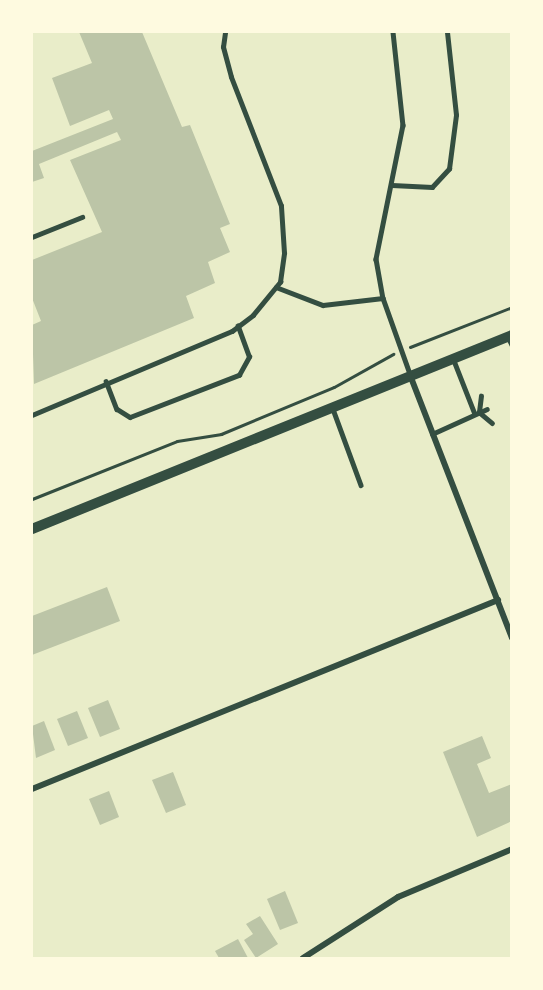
<!DOCTYPE html>
<style>
body{margin:0}
#map{position:relative;width:543px;height:990px;overflow:hidden;background:#e9edc9;font-family:"Space Grotesk",sans-serif}
div>[style]{position:absolute}
.building>*{inset:0;background:#bcc5a7}
.path>*{height:3px;margin:-1.5px;padding:0 1.5px;transform-origin:1.5px;border-radius:1.5px;background:#344e41}
.service>*{height:4.5px;margin:-2.25px;padding:0 2.25px;transform-origin:2.25px;border-radius:2.25px;background:#344e41}
.minor>*{height:6px;margin:-3px;padding:0 3px;transform-origin:3px;border-radius:3px;background:#344e41}
.tertiary>*{height:10px;margin:-5px;padding:0 5px;transform-origin:5px;border-radius:5px;background:#344e41}
span{translate:-50% -50%;white-space:nowrap;text-align:center;line-height:1.15;-webkit-text-stroke:5px #fefae0;paint-order:stroke}
.frame{position:absolute;inset:0;border:33px solid #fefae0;pointer-events:none}
</style>
<div id="map">
<div class="building">
<div style="clip-path:polygon(79px 32px,142px 32px,182px 127px,190px 125px,230px 224px,220px 228px,230px 252px,208px 262px,215px 283px,186px 296px,194px 318px,34px 384px,32px 325px,41px 321px,32px 298px,32px 260px,102px 232px,70px 160px,121px 140px,117px 132px,39px 164px,44px 178px,32px 182px,32px 151px,113px 119px,109px 110px,70px 126px,52px 78px,92px 63px)"></div>
<div style="clip-path:polygon(107px 587px,120px 621px,32px 655px,32px 616px)"></div>
<div style="clip-path:polygon(108px 700px,120px 729px,100px 737px,88px 708px)"></div>
<div style="clip-path:polygon(77px 711px,88px 738px,68px 746px,57px 719px)"></div>
<div style="clip-path:polygon(44px 721px,55px 750px,36px 758px,32px 726px)"></div>
<div style="clip-path:polygon(482px 736px,491px 758px,477px 764px,489px 793px,512px 784px,512px 821px,477px 837px,443px 752px)"></div>
<div style="clip-path:polygon(173px 772px,186px 805px,166px 813px,152px 780px)"></div>
<div style="clip-path:polygon(109px 791px,119px 817px,100px 825px,89px 799px)"></div>
<div style="clip-path:polygon(285px 891px,298px 923px,280px 930px,267px 899px)"></div>
<div style="clip-path:polygon(260px 916px,278px 944px,256px 958px,244px 940px,253px 934px,246px 924px)"></div>
<div style="clip-path:polygon(238px 939px,248px 958px,219px 958px,215px 951px)"></div>
</div>
<div class="path">
<div style="left:410px;top:347px;width:110px;rotate:-21.4deg"></div>
<div style="left:32px;top:499px;width:156px;rotate:-21.8deg"></div>
<div style="left:177px;top:441px;width:45px;rotate:-9deg"></div>
<div style="left:221px;top:434px;width:122px;rotate:-22.6deg"></div>
<div style="left:334px;top:387px;width:68px;rotate:-29.2deg"></div>
</div>
<div class="service">
<div style="left:393px;top:32px;width:94px;rotate:83.9deg"></div>
<div style="left:403px;top:125px;width:137px;rotate:101.4deg"></div>
<div style="left:376px;top:259px;width:40px;rotate:80deg"></div>
<div style="left:383px;top:298px;width:81px;rotate:70.4deg"></div>
<div style="left:392px;top:185px;width:40px;rotate:2.9deg"></div>
<div style="left:432px;top:187px;width:25px;rotate:-47deg"></div>
<div style="left:449px;top:169px;width:54px;rotate:-82.6deg"></div>
<div style="left:456px;top:115px;width:83px;rotate:-96.2deg"></div>
<div style="left:32px;top:237px;width:54px;rotate:-21.8deg"></div>
<div style="left:276px;top:287px;width:50px;rotate:21deg"></div>
<div style="left:323px;top:305px;width:60px;rotate:-6.7deg"></div>
<div style="left:508px;top:337px;width:9px;rotate:63deg"></div>
<div style="left:453px;top:358px;width:60px;rotate:68.6deg"></div>
<div style="left:106px;top:381px;width:30px;rotate:69deg"></div>
<div style="left:117px;top:409px;width:15px;rotate:32deg"></div>
<div style="left:130px;top:417px;width:117px;rotate:-21.1deg"></div>
<div style="left:239px;top:375px;width:21px;rotate:-61deg"></div>
<div style="left:249px;top:357px;width:33px;rotate:-110deg"></div>
<div style="left:333px;top:409px;width:81px;rotate:69.8deg"></div>
<div style="left:479px;top:412px;width:17px;rotate:40deg"></div>
<div style="left:479px;top:412px;width:16px;rotate:-83deg"></div>
<div style="left:32px;top:415px;width:217px;rotate:-22.8deg"></div>
<div style="left:232px;top:331px;width:26px;rotate:-37deg"></div>
<div style="left:253px;top:315px;width:43px;rotate:-50.7deg"></div>
<div style="left:280px;top:282px;width:29px;rotate:-82deg"></div>
<div style="left:284px;top:253px;width:47px;rotate:-93.7deg"></div>
<div style="left:281px;top:206px;width:138px;rotate:-111.2deg"></div>
<div style="left:231px;top:77px;width:31px;rotate:-105deg"></div>
<div style="left:223px;top:47px;width:15px;rotate:-82deg"></div>
<div style="left:432px;top:434px;width:60px;rotate:-24.4deg"></div>
</div>
<div class="minor">
<div style="left:410px;top:375px;width:282px;rotate:68.8deg"></div>
<div style="left:32px;top:789px;width:503px;rotate:-22.08deg"></div>
<div style="left:303px;top:958px;width:113px;rotate:-32.7deg"></div>
<div style="left:398px;top:897px;width:124px;rotate:-22.8deg"></div>
</div>
<div class="tertiary">
<div style="left:32px;top:529px;width:518px;rotate:-22.01deg"></div>
</div>
<div class="frame"></div>
</div>
